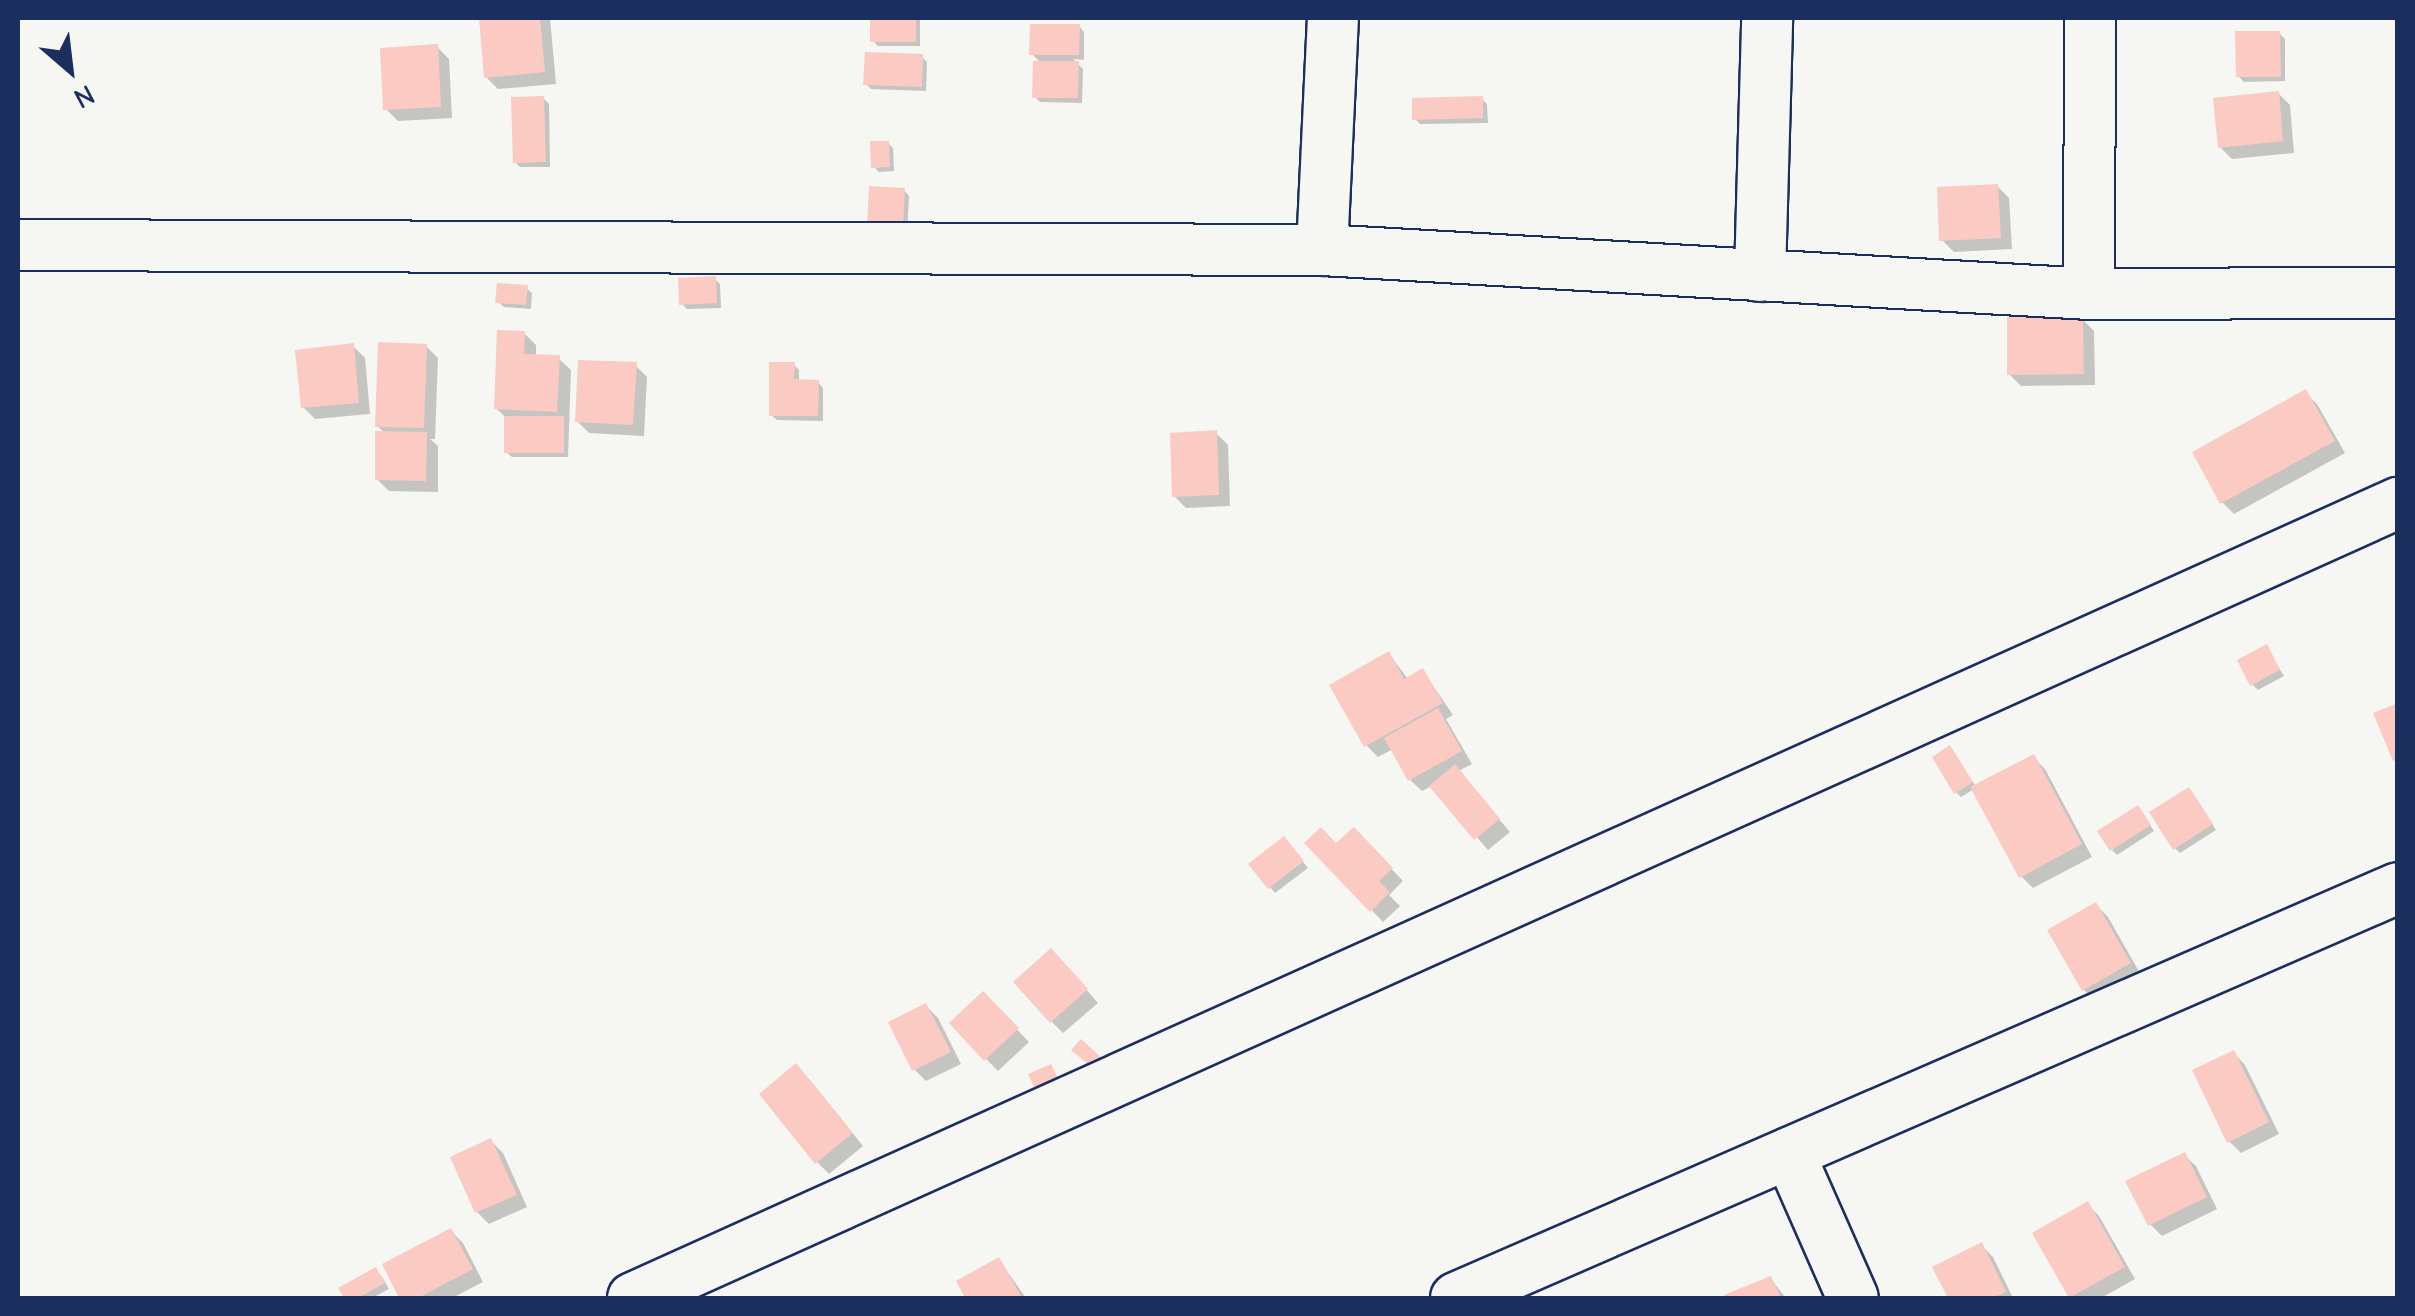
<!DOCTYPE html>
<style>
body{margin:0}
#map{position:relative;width:2415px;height:1316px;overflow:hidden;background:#f6f6f2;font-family:"Comic Neue",sans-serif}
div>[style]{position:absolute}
.shadow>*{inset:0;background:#0003}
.building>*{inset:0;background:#facac3}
.roads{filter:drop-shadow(2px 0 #1b2f5e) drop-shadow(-2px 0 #1b2f5e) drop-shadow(0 2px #1b2f5e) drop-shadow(0 -2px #1b2f5e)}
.street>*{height:50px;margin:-25px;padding:0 25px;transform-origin:25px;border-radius:25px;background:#f6f6f2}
span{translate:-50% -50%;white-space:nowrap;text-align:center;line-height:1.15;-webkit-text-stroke:10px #f6f6f2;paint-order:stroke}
.frame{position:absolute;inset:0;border:20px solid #1b2f5e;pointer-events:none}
.north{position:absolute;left:20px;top:20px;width:100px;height:100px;-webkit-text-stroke:8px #f6f6f2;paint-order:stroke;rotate:152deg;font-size:28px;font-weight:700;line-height:40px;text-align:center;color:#1b2f5e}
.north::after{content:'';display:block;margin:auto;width:35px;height:45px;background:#1b2f5e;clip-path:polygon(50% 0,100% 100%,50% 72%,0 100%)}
</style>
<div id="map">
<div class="shadow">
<div style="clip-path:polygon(482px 18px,550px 18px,556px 84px,498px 89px,486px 77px)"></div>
<div style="clip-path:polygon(872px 18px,920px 18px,920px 46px,878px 46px,873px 41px)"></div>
<div style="clip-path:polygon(1079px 26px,1084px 32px,1084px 60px,1073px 59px,1083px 69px,1082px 103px,1040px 102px,1035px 97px,1042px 64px,1032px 54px)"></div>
<div style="clip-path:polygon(2279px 33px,2285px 39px,2285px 81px,2244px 82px,2238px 76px)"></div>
<div style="clip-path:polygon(437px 47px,449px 59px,452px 118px,398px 121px,386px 109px)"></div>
<div style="clip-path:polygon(922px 57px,927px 62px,926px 91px,871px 89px,866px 84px)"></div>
<div style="clip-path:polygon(2278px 93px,2290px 105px,2294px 153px,2232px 159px,2220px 147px)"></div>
<div style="clip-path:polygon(543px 98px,549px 104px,550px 167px,520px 167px,515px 162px)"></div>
<div style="clip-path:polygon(1482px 99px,1487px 104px,1488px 123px,1420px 124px,1415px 119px)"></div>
<div style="clip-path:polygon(888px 143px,893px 148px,894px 171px,879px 172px,874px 167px)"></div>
<div style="clip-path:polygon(1997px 186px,2009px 198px,2012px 249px,1954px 252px,1942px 240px)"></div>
<div style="clip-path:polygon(904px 190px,909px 196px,907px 233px,875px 232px)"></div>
<div style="clip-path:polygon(715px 279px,720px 284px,721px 308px,687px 309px,682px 304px)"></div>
<div style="clip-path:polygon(526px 288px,532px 293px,531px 309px,504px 307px,498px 302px)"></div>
<div style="clip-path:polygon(2082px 319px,2094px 331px,2095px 385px,2021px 386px,2009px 374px)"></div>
<div style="clip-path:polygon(524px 333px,536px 345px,536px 357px,558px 358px,571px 370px,568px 457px,512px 457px,506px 452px,506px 418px,496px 408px)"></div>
<div style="clip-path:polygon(353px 346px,365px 358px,370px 414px,315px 419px,303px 407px)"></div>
<div style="clip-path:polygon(426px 346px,438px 358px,435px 439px,430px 439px,438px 446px,438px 492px,389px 491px,377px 479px,386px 434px,377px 426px)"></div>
<div style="clip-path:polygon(635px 365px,647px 377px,644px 436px,589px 433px,577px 421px)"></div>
<div style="clip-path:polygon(794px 365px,799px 370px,799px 382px,818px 382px,823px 388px,823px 421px,777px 420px,771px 415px)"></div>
<div style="clip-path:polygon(2305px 393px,2317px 404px,2345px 453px,2234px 514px,2222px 502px)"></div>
<div style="clip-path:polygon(1216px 433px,1228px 445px,1230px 506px,1186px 508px,1174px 496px)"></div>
<div style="clip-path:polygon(2266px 647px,2284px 676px,2258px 690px,2252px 684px)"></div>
<div style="clip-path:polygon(1389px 654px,1408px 679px,1423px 671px,1453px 715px,1446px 719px,1472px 764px,1458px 771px,1510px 832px,1488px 850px,1432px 786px,1422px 791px,1410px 780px,1393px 749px,1378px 757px,1366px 745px)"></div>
<div style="clip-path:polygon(1950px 748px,1976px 787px,2033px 757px,2045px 769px,2092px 857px,2033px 888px,2021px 876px,1974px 789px,1961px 797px,1956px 792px)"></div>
<div style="clip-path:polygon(2194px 795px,2216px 830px,2180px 853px,2175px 848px)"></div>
<div style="clip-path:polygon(2142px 813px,2154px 831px,2117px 855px,2112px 850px)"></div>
<div style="clip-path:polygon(1354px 830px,1403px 881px,1389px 895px,1400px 906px,1383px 922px,1308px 843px,1336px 846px)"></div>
<div style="clip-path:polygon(1289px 845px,1308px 868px,1275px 893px,1270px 887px)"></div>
<div style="clip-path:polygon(2096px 905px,2108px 917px,2141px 975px,2096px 1002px,2084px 990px,2051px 931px)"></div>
<div style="clip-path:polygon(1063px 963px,1098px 1003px,1063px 1033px,1051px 1021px)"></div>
<div style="clip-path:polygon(983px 994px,1029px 1042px,998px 1071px,952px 1024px)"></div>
<div style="clip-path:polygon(926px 1006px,938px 1018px,961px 1064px,926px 1081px,914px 1069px)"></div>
<div style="clip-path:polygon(2234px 1053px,2245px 1065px,2279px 1134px,2241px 1153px,2229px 1141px)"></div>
<div style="clip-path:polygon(808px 1078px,863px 1146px,829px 1174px,817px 1162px)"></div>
<div style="clip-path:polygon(491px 1141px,503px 1153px,527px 1207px,489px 1224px,477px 1212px)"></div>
<div style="clip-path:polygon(2184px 1155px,2196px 1166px,2217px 1209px,2162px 1236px,2150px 1224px)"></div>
<div style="clip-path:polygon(2087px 1204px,2099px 1216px,2135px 1279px,2101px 1298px,2073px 1298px)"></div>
<div style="clip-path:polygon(451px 1231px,463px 1243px,483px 1282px,452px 1298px,402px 1298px,385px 1265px)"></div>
<div style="clip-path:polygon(1981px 1245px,1993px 1257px,2013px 1298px,1950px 1298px,1935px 1268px)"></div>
<div style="clip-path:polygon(999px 1260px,1026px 1298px,968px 1298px,959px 1282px)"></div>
<div style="clip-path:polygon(381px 1275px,389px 1289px,372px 1298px,347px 1298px,342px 1288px)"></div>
<div style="clip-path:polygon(1770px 1278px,1786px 1298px,1728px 1298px,1727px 1297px)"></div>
</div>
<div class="building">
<div style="clip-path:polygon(479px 18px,540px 18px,545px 72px,484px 78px)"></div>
<div style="clip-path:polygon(870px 18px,916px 18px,916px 42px,870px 42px)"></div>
<div style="clip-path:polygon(1030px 24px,1080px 24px,1079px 55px,1029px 55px)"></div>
<div style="clip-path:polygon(2235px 31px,2280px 31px,2281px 77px,2236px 77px)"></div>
<div style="clip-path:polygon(438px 44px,441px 107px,383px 110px,380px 48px)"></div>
<div style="clip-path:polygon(865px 52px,923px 54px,922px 87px,863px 85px)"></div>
<div style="clip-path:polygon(1033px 61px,1079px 61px,1078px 98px,1032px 98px)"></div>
<div style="clip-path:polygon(2279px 91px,2283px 141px,2218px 148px,2213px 98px)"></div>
<div style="clip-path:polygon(544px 96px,546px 162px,513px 163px,511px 97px)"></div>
<div style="clip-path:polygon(1483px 96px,1483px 118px,1412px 120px,1412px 98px)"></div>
<div style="clip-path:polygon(870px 141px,889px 141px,890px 167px,871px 168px)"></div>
<div style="clip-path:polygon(1998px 184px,2001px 238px,1939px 241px,1937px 187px)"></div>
<div style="clip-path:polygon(869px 186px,905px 188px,903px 229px,867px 228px)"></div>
<div style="clip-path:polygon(716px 276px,717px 303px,679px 305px,678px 278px)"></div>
<div style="clip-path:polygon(497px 283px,528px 285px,526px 305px,495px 303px)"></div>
<div style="clip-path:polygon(2083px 316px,2084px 374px,2007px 375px,2007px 317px)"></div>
<div style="clip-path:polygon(497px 330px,525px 331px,524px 354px,560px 355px,557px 412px,494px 409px)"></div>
<div style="clip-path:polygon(378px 342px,427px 344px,424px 428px,375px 427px)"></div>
<div style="clip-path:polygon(354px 343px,359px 403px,301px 408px,295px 350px)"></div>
<div style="clip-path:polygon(578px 360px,637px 362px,633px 425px,575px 422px)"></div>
<div style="clip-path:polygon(769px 362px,795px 362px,794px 379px,819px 380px,818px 416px,769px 416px)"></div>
<div style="clip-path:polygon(2306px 389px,2335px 441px,2220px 504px,2192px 452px)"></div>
<div style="clip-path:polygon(504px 416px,564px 416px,564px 453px,504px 453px)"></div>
<div style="clip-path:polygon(1217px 430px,1219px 495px,1172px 497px,1170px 433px)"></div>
<div style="clip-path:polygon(375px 431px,427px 432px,426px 481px,375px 480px)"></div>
<div style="clip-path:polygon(2267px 644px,2280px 670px,2250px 686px,2237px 660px)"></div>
<div style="clip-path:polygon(1389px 651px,1404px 679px,1423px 668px,1443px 703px,1364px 747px,1329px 685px)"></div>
<div style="clip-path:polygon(2398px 703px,2398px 759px,2393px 761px,2373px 713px)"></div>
<div style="clip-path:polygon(1438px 708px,1462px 751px,1408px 781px,1384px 738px)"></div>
<div style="clip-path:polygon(1950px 745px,1973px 782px,1954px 794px,1932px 757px)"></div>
<div style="clip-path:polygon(2034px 754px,2082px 844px,2019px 878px,1970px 787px)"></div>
<div style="clip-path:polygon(1455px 764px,1500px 819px,1474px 840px,1429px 786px)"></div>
<div style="clip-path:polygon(2189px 787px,2213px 824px,2173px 850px,2149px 812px)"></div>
<div style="clip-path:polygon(2138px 805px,2151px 825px,2110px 851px,2097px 831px)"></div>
<div style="clip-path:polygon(1321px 827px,1336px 843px,1354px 827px,1393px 868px,1379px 881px,1390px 892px,1370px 912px,1304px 843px)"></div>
<div style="clip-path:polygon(1284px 836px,1304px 861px,1268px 889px,1248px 864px)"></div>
<div style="clip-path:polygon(2096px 902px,2131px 963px,2082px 991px,2047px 930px)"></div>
<div style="clip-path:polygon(1051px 948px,1088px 989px,1050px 1023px,1013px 982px)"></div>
<div style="clip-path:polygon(983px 991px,1019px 1028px,984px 1061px,949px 1023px)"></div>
<div style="clip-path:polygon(926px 1003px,951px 1052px,912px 1071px,888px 1022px)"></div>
<div style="clip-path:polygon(1081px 1039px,1104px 1060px,1095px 1070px,1071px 1050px)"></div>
<div style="clip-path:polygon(2234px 1050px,2269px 1122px,2227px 1143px,2192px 1070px)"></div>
<div style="clip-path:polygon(796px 1063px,853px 1133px,815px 1164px,759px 1094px)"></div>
<div style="clip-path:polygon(1051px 1064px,1065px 1093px,1042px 1104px,1028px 1074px)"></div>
<div style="clip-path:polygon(491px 1138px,517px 1195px,475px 1213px,450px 1157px)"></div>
<div style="clip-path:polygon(2185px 1152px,2207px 1197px,2148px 1226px,2125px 1181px)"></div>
<div style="clip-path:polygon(2088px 1201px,2125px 1267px,2069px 1298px,2032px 1233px)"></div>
<div style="clip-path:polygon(451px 1228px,473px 1269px,418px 1298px,399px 1298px,382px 1264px)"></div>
<div style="clip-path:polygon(1982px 1242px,2006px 1292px,1992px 1298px,1948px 1298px,1932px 1267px)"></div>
<div style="clip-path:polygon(999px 1257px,1022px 1298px,965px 1298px,956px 1281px)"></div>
<div style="clip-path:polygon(376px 1267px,385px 1283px,358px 1298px,344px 1298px,338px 1288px)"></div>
<div style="clip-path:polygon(1771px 1276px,1781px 1298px,1725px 1298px,1724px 1295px)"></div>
</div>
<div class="roads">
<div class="street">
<div style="left:18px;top:245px;width:1304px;rotate:0.22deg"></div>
<div style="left:1322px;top:250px;width:768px;rotate:3.28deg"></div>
<div style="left:2089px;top:294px;width:309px;rotate:-0.2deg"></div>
<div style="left:1322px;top:250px;width:232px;rotate:-87.3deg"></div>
<div style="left:1760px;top:276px;width:258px;rotate:-88.4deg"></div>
<div style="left:2089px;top:294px;width:276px;rotate:-89.8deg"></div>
<div style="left:1789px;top:1153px;width:158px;rotate:66.2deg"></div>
<div style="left:633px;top:1298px;width:1936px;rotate:-24.25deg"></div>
<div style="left:1456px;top:1298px;width:1027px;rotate:-23.52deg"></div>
</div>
</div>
<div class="frame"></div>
<div class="north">N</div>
</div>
